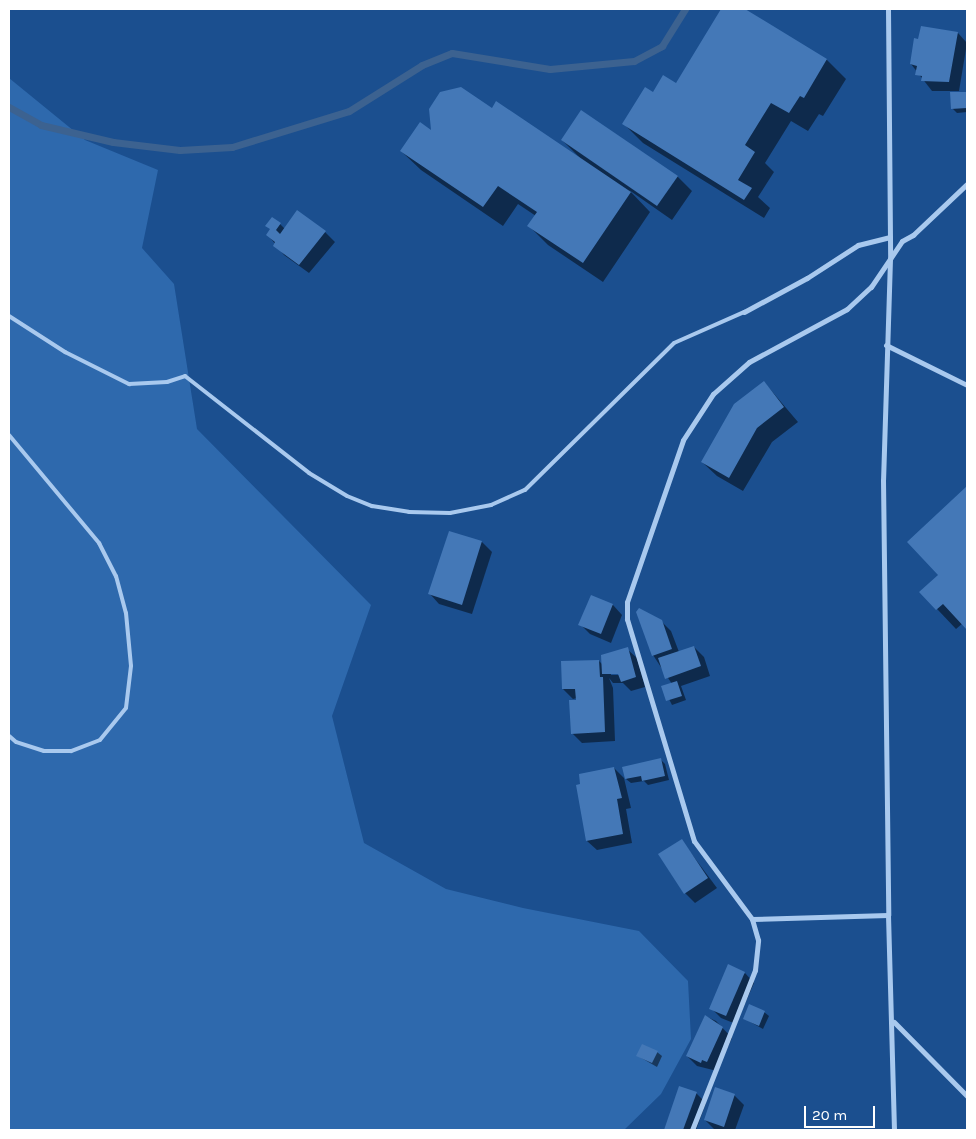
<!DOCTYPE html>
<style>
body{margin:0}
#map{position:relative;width:976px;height:1139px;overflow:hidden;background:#1b4f8f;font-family:Karla,sans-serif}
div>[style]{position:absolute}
.green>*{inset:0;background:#2e69ad}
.shadow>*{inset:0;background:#0007}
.stream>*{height:7px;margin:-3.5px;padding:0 3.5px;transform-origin:3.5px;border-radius:3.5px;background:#3c6290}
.building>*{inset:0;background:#4478b7}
.service>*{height:4px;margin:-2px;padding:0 2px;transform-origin:2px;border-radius:2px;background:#a9c9ee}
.minor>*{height:5px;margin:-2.5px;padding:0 2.5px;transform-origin:2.5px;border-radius:2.5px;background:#a9c9ee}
span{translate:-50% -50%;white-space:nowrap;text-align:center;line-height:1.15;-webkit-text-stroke:5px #1b4f8f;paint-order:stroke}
.frame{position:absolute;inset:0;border:10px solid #fff;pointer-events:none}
.scale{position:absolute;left:804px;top:1106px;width:71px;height:22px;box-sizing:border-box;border:2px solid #fff;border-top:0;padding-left:6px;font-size:15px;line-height:18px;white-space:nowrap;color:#fff;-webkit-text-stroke:4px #1b4f8f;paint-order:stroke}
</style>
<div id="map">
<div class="green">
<div style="clip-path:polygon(9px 78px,85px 140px,158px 170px,142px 248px,174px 284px,197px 429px,371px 605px,332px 716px,364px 843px,446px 889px,523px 908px,639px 931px,688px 981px,691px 1039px,661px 1094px,624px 1130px,9px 1130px)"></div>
</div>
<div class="shadow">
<div style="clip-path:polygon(723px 9px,743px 9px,827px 60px,846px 79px,823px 116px,819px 114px,808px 131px,791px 121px,765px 163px,774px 172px,758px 197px,770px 208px,764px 218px,643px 143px,624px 124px,653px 94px,676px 84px)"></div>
<div style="clip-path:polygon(958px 33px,967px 43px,959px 91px,932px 91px,911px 64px)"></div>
<div style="clip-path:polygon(952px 93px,967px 93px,967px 112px,957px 113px,952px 108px)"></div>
<div style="clip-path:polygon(492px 109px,580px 158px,562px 140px,677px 176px,692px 191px,672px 220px,629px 190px,650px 212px,603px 282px,548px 245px,529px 226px,536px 216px,518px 204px,503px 226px,421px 170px,401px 151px,433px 133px)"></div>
<div style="clip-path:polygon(280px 224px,285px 229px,325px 232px,335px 242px,309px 273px,284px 255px,268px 235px)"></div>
<div style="clip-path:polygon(764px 382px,798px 422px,772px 442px,743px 491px,717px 476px,702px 462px)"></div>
<div style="clip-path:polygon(967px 488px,967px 628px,963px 623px,956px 629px,921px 592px,940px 575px,909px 542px)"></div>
<div style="clip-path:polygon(449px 532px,482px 542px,492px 552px,472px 614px,439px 604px,430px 594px)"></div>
<div style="clip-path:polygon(591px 597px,613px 605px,622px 615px,611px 643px,590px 634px,580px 624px)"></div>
<div style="clip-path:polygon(661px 621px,671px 631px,679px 652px,694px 647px,704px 657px,710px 676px,681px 686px,686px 700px,672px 705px,663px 687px,672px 684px,653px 655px)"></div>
<div style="clip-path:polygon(evenodd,627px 649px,637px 658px,645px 687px,631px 691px,623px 683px,613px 683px,609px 678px,613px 688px,615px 741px,582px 743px,572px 733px,577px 698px,573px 699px,563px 689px,599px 661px,603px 665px,627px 649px,611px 672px,624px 675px,611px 675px,611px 672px)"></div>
<div style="clip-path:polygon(661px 760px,665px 764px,669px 780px,648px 785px,644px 781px,631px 783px,626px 779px)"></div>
<div style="clip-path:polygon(614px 768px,624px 778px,631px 808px,626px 809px,632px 843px,597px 850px,587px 841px)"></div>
<div style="clip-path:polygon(682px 841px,717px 888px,695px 903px,685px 893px)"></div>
<div style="clip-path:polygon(745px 973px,754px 983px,736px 1024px,721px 1018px,711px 1008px)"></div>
<div style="clip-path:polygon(764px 1012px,769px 1016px,763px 1029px,745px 1019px)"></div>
<div style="clip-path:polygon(705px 1016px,716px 1021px,732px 1038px,717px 1071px,697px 1066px,687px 1056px)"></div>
<div style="clip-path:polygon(657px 1052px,662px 1056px,657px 1067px,638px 1056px)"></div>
<div style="clip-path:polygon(680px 1088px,696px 1093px,706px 1103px,696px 1130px,665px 1130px)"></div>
<div style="clip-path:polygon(734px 1095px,744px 1105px,735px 1130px,715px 1130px,705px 1120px)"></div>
</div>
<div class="stream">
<div style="left:9px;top:107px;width:37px;rotate:29deg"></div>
<div style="left:41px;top:125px;width:74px;rotate:13.3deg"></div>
<div style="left:113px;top:142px;width:67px;rotate:6.8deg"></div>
<div style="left:180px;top:150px;width:52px;rotate:-3.3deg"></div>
<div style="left:232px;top:147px;width:122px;rotate:-17.1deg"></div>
<div style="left:349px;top:111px;width:86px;rotate:-32.2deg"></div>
<div style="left:422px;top:65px;width:32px;rotate:-22deg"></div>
<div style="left:452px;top:53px;width:99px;rotate:9.3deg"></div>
<div style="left:550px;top:69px;width:84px;rotate:-5.4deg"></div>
<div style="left:634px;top:61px;width:32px;rotate:-28deg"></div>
<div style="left:662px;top:46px;width:44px;rotate:-58.1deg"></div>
</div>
<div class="building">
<div style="clip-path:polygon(721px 9px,745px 9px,827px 59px,804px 98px,800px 96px,789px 113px,771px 103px,745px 145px,755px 152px,738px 180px,752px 188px,744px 200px,622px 124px,645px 87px,653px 92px,663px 75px,676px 83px)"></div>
<div style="clip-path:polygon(921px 26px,958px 32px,949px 82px,921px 81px,922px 76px,915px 75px,917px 66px,910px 64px,914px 38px,918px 39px)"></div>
<div style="clip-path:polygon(461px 87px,492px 108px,496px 101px,631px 192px,583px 263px,527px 226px,537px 212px,498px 186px,483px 207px,400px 151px,420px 122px,431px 130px,429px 109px,440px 92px)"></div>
<div style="clip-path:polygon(950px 92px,967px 92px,967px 108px,951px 109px)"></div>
<div style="clip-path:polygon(581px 110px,678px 176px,657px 206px,561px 140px)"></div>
<div style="clip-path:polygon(297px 210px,326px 231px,299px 265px,273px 246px,275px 242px,266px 235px,270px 229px,265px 226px,272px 217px,281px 223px,276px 230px,280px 234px)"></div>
<div style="clip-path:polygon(764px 381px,784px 407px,757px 428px,729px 478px,701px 462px,734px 404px)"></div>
<div style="clip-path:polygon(967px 486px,967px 630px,943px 604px,936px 610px,919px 592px,938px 575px,907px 542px)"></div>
<div style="clip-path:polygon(449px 531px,482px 541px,462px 605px,428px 594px)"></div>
<div style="clip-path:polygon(591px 595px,613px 604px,601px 634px,578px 625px)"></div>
<div style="clip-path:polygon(639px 608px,662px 620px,672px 649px,652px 656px,636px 612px)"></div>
<div style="clip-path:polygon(694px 646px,701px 666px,665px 679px,658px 658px)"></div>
<div style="clip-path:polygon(628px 647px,636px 677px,621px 682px,618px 674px,602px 674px,601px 655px)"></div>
<div style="clip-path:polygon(599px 660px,600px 677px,603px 677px,605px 732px,571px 734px,569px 700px,576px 700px,575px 689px,562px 689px,561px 661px)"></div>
<div style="clip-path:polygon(677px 681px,682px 696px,666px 701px,661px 686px)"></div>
<div style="clip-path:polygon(661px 758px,665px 776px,642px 781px,641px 776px,625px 779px,622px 767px)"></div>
<div style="clip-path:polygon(614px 767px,622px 798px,617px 799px,623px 834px,586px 841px,576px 785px,580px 784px,579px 774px)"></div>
<div style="clip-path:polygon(682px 839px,708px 878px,684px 894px,658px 854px)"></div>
<div style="clip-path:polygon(728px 964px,745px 972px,726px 1016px,709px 1009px)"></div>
<div style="clip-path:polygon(749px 1004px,765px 1011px,759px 1026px,743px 1019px)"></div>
<div style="clip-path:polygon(705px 1015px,723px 1027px,707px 1062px,702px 1060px,701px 1063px,686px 1056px)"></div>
<div style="clip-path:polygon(642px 1044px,658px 1051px,652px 1063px,636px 1056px)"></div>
<div style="clip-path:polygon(679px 1086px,697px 1092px,683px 1130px,664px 1130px)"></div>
<div style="clip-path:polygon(715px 1087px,735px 1094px,724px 1127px,704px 1120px)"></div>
</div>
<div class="service">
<div style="left:9px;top:316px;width:67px;rotate:32.7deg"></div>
<div style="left:65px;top:352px;width:72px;rotate:26.6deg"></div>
<div style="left:129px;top:384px;width:38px;rotate:-3deg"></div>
<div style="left:167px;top:382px;width:19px;rotate:-18deg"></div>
<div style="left:185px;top:376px;width:157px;rotate:38deg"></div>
<div style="left:309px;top:473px;width:44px;rotate:31.2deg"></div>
<div style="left:347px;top:496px;width:27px;rotate:22deg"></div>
<div style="left:372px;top:506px;width:37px;rotate:9deg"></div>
<div style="left:409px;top:512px;width:41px;rotate:1.4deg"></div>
<div style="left:450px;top:513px;width:42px;rotate:-11deg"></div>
<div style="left:491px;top:505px;width:37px;rotate:-24deg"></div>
<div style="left:525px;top:490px;width:209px;rotate:-44.6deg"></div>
<div style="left:674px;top:343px;width:77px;rotate:-23.9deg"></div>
<div style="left:9px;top:435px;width:141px;rotate:50.2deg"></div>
<div style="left:99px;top:543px;width:37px;rotate:63deg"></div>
<div style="left:116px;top:576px;width:38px;rotate:75deg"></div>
<div style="left:126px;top:613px;width:53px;rotate:84.6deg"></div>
<div style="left:131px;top:666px;width:42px;rotate:96.8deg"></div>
<div style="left:126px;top:708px;width:41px;rotate:129.1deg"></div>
<div style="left:100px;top:740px;width:31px;rotate:159deg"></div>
<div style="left:71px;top:751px;width:27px;rotate:180deg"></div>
<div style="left:44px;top:751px;width:29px;rotate:-162deg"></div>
<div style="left:16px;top:742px;width:9px;rotate:-139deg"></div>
</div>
<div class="minor">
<div style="left:888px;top:9px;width:250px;rotate:89.5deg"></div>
<div style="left:890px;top:259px;width:221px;rotate:91.8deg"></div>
<div style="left:883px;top:480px;width:435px;rotate:89.3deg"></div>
<div style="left:888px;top:915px;width:215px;rotate:88.4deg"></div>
<div style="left:744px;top:312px;width:72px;rotate:-28.4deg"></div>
<div style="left:807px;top:278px;width:61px;rotate:-32.9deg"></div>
<div style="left:858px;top:245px;width:33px;rotate:-14deg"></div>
<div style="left:886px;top:345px;width:90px;rotate:26.3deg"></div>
<div style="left:752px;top:919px;width:136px;rotate:-1.7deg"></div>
<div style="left:894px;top:1022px;width:104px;rotate:45.4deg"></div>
<div style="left:692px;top:1130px;width:172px;rotate:-68.5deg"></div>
<div style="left:755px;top:970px;width:30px;rotate:-84deg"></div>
<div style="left:758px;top:940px;width:22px;rotate:-106deg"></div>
<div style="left:752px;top:919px;width:97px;rotate:-126.6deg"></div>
<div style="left:694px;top:841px;width:232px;rotate:-106.8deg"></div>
<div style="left:627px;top:619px;width:17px;rotate:-90deg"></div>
<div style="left:627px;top:602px;width:171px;rotate:-70.9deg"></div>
<div style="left:683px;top:440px;width:55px;rotate:-56.9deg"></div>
<div style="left:713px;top:394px;width:48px;rotate:-41.6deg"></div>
<div style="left:749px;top:362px;width:111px;rotate:-28.4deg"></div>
<div style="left:847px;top:309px;width:33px;rotate:-43deg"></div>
<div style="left:871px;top:287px;width:55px;rotate:-56deg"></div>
<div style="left:902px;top:241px;width:13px;rotate:-29deg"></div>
<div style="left:913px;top:235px;width:74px;rotate:-43.4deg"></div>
</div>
<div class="frame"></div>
<div class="scale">20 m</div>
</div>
